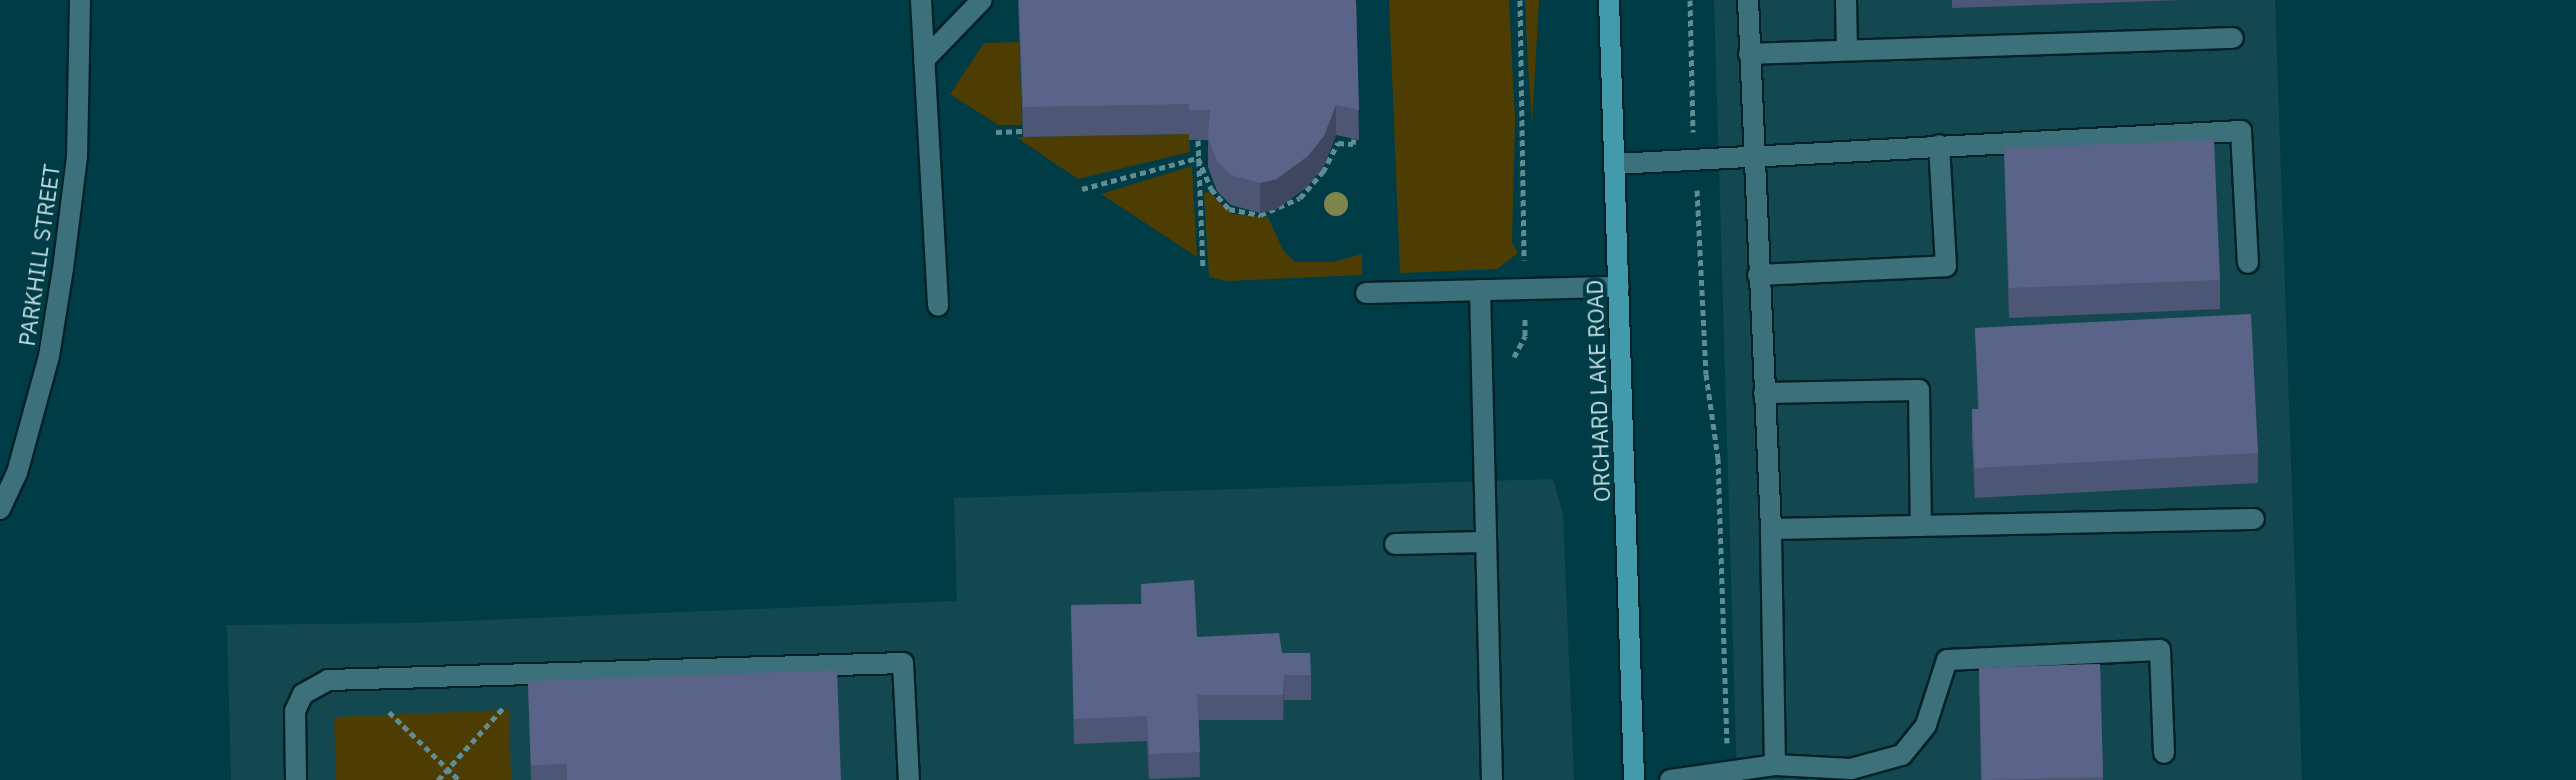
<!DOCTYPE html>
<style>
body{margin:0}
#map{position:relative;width:2576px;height:780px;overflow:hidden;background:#003c46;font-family:"IBM Plex Sans",sans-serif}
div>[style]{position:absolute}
.built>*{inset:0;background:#144851}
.green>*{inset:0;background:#4e3d02}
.path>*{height:5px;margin-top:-2.5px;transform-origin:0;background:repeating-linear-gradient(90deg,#608c93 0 6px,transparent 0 10px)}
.roads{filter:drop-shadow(2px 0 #042126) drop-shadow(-2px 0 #042126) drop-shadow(0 2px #042126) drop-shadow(0 -2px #042126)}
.minor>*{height:20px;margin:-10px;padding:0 10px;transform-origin:10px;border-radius:10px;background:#3c717b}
.major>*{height:20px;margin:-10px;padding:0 10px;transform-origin:10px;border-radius:10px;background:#439aaa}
.trees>*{width:24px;height:24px;margin:-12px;border-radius:50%;background:#7f864d}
.wall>*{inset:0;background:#4d5675}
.shaded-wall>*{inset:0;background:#3f465f}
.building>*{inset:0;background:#5a6488}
span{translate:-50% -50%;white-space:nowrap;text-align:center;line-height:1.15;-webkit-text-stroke:8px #003c46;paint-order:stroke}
.street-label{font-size:22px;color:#c4dee3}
</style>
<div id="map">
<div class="built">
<div style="clip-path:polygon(1714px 0,2275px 0,2302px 780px,1737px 780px)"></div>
<div style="clip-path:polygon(1553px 479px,1563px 515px,1574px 780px,231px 780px,227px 625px,410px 623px,957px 601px,954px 498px)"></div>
</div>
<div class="green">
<div style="clip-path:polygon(1389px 0,1509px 0,1515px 120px,1512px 242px,1518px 253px,1497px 269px,1400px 273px)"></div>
<div style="clip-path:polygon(1525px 0,1539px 0,1532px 125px,1528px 65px)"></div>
<div style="clip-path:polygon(1019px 42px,1022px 125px,998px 125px,950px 94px,984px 43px)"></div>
<div style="clip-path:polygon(1189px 134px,1190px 152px,1078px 179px,1016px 137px)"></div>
<div style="clip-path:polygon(1192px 166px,1197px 257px,1101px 194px)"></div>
<div style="clip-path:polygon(1209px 192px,1232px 214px,1268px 217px,1283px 250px,1295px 262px,1333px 262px,1362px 254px,1362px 275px,1227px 281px,1209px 277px,1204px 193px)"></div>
<div style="clip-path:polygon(509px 710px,511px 780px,336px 780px,334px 717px)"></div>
</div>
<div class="path">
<div style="left:1520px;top:0;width:260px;rotate:89.1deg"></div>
<div style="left:1690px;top:0;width:132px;rotate:88.7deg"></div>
<div style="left:996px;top:132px;width:27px;rotate:-2deg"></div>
<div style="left:1198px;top:140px;width:129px;rotate:87.8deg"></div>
<div style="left:1082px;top:189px;width:120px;rotate:-15deg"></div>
<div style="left:1198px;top:158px;width:34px;rotate:67deg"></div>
<div style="left:1211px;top:189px;width:27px;rotate:48deg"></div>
<div style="left:1229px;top:209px;width:32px;rotate:11deg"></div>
<div style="left:1260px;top:215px;width:43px;rotate:-23deg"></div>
<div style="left:1300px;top:198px;width:35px;rotate:-49deg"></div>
<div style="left:1323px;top:172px;width:33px;rotate:-63deg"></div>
<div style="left:1338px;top:143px;width:15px;rotate:4deg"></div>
<div style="left:1353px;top:144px;width:5px;rotate:-79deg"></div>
<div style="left:1697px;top:190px;width:184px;rotate:87.2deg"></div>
<div style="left:1706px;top:374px;width:85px;rotate:81.9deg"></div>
<div style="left:1718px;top:458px;width:285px;rotate:88.2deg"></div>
<div style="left:1514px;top:357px;width:24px;rotate:-62deg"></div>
<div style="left:1525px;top:336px;width:18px;rotate:-90deg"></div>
<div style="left:389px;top:712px;width:98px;rotate:44.2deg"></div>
<div style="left:438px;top:780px;width:98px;rotate:-47.9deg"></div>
</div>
<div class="roads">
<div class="minor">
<div style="left:921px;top:0;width:306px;rotate:86.8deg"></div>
<div style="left:1748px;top:0;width:529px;rotate:87.51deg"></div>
<div style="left:1846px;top:0;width:50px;rotate:88.9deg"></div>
<div style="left:1749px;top:54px;width:484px;rotate:-1.9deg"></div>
<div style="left:924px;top:60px;width:83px;rotate:-46deg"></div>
<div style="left:1615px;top:164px;width:627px;rotate:-3.02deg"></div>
<div style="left:2241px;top:131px;width:132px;rotate:87deg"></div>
<div style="left:1758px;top:275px;width:188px;rotate:-2.7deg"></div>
<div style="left:1946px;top:266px;width:121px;rotate:-93.3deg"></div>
<div style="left:1480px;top:290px;width:490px;rotate:88.6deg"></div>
<div style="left:1366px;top:293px;width:253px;rotate:-1.4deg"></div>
<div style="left:1764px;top:393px;width:155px;rotate:-1.1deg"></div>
<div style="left:1919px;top:390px;width:136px;rotate:89.2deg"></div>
<div style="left:0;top:509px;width:40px;rotate:-65deg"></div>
<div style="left:17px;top:473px;width:121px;rotate:-74.7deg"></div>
<div style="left:49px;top:356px;width:88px;rotate:-80.9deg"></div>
<div style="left:63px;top:269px;width:113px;rotate:-82.9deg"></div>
<div style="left:77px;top:157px;width:157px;rotate:-88.9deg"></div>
<div style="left:1395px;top:544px;width:91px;rotate:-1.3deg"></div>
<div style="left:1775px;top:765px;width:76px;rotate:3deg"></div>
<div style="left:1851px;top:769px;width:53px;rotate:-15.4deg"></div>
<div style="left:1902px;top:755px;width:38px;rotate:-51deg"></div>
<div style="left:1926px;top:725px;width:68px;rotate:-72.1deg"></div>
<div style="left:1947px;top:660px;width:213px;rotate:-2.7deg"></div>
<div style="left:2160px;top:650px;width:103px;rotate:87.8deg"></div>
<div style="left:296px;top:780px;width:69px;rotate:-90.8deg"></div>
<div style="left:295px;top:711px;width:19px;rotate:-65deg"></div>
<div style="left:303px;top:694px;width:29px;rotate:-29deg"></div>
<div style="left:328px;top:680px;width:575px;rotate:-1.69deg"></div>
<div style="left:903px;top:663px;width:117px;rotate:87.1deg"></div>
<div style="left:1670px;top:780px;width:106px;rotate:-8.1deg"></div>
<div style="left:1775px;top:765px;width:236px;rotate:-91deg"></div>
<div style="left:1771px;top:529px;width:483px;rotate:-1.2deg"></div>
</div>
<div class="major">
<div style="left:1609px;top:0;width:780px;rotate:88.16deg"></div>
</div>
</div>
<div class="trees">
<div style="left:1336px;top:204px"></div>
</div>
<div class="wall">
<div style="clip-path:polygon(1018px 0,1356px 0,1359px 140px,1336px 135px,1324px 166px,1308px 186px,1277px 209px,1260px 213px,1231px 205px,1217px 191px,1208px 167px,1208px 140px,1189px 140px,1189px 134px,1023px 137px)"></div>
<div style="clip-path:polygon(1952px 0,2183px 0,1952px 8px)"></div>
<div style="clip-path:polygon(2004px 148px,2220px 280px,2220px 309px,2009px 318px)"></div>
<div style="clip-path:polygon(1975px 328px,2258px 453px,2258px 483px,1975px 498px,1972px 439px,1972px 409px,1978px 409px)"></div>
<div style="clip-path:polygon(1141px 584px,1197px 637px,1282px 653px,1311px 675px,1311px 700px,1284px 700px,1283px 720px,1199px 720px,1200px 777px,1149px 779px,1147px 741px,1074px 744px,1071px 605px,1141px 604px)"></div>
<div style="clip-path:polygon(2100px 664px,2103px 780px,1981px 780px,1979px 668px)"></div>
<div style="clip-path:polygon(528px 681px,841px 780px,531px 780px)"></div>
</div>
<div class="shaded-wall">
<div style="clip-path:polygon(1336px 105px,1336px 135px,1324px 166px,1308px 186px,1277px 209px,1260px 213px,1260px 183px)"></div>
<div style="clip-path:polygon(1284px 675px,1284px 700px,1283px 720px,1283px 695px)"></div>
</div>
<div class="building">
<div style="clip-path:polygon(1019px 0,1356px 0,1359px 110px,1336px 105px,1324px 136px,1308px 156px,1277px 179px,1260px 183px,1231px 175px,1217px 161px,1208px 137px,1210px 110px,1189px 110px,1189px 104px,1023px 107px)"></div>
<div style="clip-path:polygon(2214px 140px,2220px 280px,2009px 288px,2004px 148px)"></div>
<div style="clip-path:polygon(2251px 314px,2258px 453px,1975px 468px,1972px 409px,1979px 409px,1975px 328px)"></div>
<div style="clip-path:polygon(1194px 580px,1197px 637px,1279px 633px,1282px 653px,1310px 653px,1311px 675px,1284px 675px,1283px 695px,1197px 695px,1200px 752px,1149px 754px,1147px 716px,1074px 719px,1071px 605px,1142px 604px,1141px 584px)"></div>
<div style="clip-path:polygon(2100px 664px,2103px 777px,1982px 780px,1979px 668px)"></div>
<div style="clip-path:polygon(837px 670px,841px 780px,567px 780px,567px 764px,531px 765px,528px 681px)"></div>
</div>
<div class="street-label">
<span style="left:39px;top:255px;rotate:-82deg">PARKHILL STREET</span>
<span style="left:1598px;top:391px;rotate:-92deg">ORCHARD LAKE ROAD</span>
</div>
</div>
